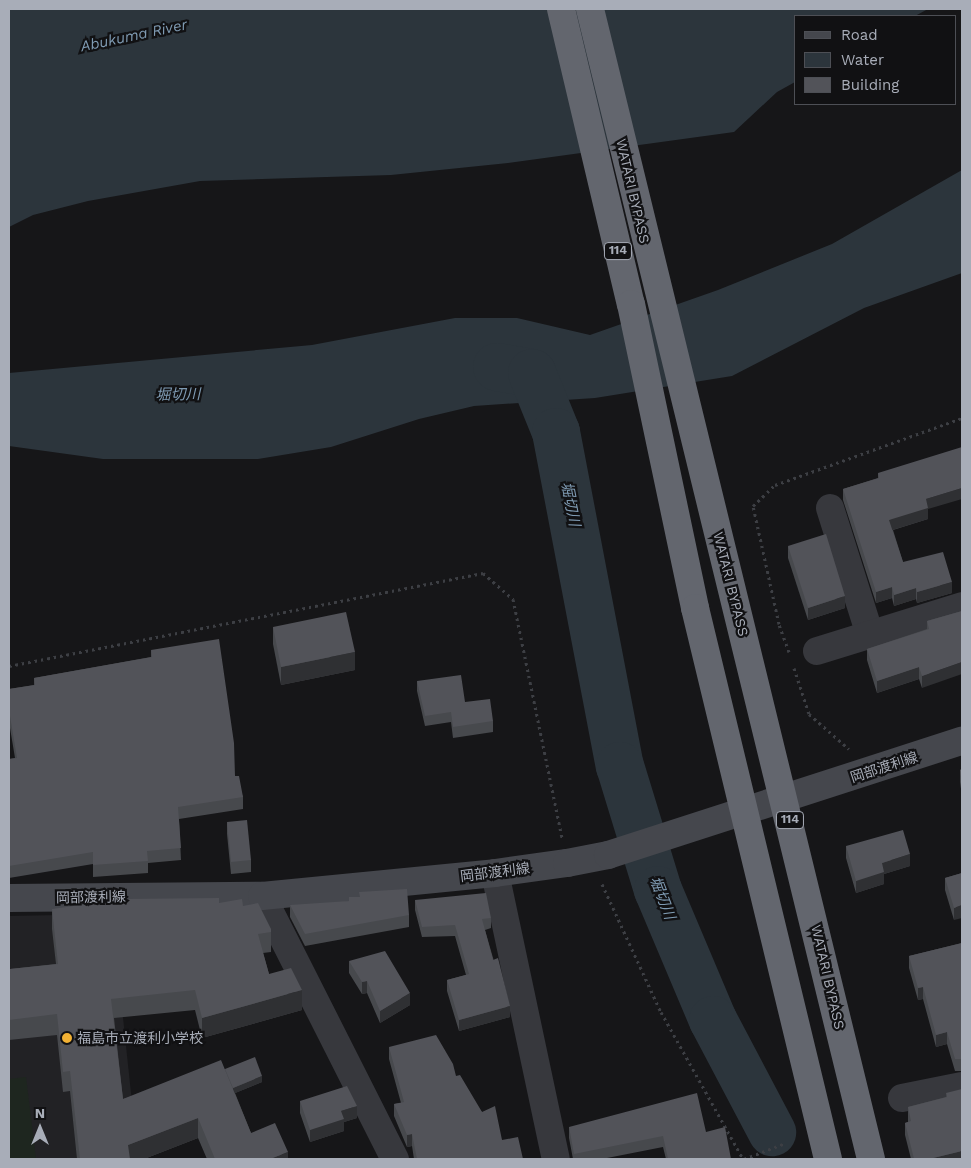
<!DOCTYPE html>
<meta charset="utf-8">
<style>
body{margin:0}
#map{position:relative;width:971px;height:1168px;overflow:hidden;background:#161618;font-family:"Work Sans","Noto Sans JP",sans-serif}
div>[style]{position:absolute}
.built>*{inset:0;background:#222225}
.green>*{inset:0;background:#1e261f}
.water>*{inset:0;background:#2c353c}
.river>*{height:48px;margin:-24px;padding:0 24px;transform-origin:24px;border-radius:24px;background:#2c353c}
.path>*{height:3px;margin-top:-1.5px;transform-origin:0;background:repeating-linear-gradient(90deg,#3d3f44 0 2.5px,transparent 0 6.5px)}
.street>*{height:28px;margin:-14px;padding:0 14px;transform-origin:14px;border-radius:14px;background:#37383d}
.secondary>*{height:28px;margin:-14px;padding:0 14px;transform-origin:14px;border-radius:14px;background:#45474d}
.highway>*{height:28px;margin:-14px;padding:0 14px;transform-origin:14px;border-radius:14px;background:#63666e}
.wall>*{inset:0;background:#47494d}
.shaded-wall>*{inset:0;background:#2f3033}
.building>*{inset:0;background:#525359}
.dots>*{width:14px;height:14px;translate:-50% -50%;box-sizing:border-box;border:2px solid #111113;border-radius:50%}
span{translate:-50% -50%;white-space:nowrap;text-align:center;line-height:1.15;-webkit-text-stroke:4.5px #111113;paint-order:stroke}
.shield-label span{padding:1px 4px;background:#111113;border:1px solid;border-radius:4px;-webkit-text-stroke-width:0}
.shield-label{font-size:12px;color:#a8adb8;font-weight:700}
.street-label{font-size:14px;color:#a8adb8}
.poi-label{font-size:14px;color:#a8adb8}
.left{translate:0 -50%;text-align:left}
.water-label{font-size:15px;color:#7f9bb3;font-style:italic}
.frame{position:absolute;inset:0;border:10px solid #a8adb8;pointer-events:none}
.legend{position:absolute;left:794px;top:15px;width:162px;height:90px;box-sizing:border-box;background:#111113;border:1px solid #4d4f55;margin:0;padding:6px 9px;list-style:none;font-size:15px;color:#a8adb8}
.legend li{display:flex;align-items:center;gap:10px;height:25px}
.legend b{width:25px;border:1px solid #4d4f55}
.north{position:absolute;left:15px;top:1103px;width:50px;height:50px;-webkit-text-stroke:4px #111113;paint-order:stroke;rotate:0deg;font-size:14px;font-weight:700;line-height:20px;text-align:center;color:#a8adb8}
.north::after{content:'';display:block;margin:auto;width:18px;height:22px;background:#a8adb8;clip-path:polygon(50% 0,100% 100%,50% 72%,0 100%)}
</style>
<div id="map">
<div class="built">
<div style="clip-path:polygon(112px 914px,138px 1159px,9px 1159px,9px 916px)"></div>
</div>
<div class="green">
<div style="clip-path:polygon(26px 1077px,36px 1159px,9px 1159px,9px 1079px)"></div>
</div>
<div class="water">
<div style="clip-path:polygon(9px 9px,928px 9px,915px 16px,795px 16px,795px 82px,777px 92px,734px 132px,508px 163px,391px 175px,200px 181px,88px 201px,33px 215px,9px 227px)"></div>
<div style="clip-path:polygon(962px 170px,962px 273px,864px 308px,732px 376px,595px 398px,474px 406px,419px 419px,331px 447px,258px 459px,103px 459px,9px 446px,9px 373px,312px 345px,455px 318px,517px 318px,590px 335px,718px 290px,832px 244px)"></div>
</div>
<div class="river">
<div style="left:497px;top:367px;width:36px;rotate:10deg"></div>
<div style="left:532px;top:373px;width:64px;rotate:67.9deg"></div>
<div style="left:556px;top:432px;width:340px;rotate:79.2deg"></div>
<div style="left:620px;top:766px;width:130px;rotate:73deg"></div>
<div style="left:658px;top:890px;width:141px;rotate:67.1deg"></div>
<div style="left:713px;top:1020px;width:127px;rotate:62.2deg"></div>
</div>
<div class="path">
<div style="left:789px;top:652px;width:30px;rotate:-110deg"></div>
<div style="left:779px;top:624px;width:121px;rotate:-102.4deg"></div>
<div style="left:753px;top:506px;width:30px;rotate:-44deg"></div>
<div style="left:775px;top:485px;width:199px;rotate:-19.7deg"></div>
<div style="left:9px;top:666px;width:483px;rotate:-11.1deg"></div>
<div style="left:483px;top:573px;width:40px;rotate:41deg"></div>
<div style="left:513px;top:599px;width:244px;rotate:78.4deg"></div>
<div style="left:794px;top:668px;width:48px;rotate:71.9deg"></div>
<div style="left:809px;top:714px;width:53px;rotate:41.2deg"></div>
<div style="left:602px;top:884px;width:141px;rotate:65.3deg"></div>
<div style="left:661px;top:1012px;width:168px;rotate:60.8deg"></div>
<div style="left:744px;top:1159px;width:42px;rotate:-21deg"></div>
</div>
<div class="street">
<div style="left:830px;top:508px;width:133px;rotate:72.5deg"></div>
<div style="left:817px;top:651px;width:152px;rotate:-17.2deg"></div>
<div style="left:495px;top:873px;width:292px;rotate:78deg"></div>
<div style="left:262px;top:896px;width:295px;rotate:63.2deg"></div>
<div style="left:902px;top:1098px;width:61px;rotate:-11.3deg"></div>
</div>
<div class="secondary">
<div style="left:9px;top:898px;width:253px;rotate:-0.5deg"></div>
<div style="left:262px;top:896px;width:234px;rotate:-5.6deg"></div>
<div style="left:495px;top:873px;width:73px;rotate:-7.9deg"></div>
<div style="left:567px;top:863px;width:42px;rotate:-11deg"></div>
<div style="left:608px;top:855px;width:372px;rotate:-17.9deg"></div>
</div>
<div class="highway">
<div style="left:561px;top:9px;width:303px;rotate:76.7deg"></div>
<div style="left:631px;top:304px;width:311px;rotate:78.1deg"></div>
<div style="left:695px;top:608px;width:567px;rotate:76.43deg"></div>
<div style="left:590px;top:9px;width:1184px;rotate:76.27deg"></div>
</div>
<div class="wall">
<div style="clip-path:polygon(878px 473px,928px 509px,928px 519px,893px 530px,903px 562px,952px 593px,917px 603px,916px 599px,894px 606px,892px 598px,876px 603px,843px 500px,843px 489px,878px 478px)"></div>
<div style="clip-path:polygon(788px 546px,845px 608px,808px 620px,788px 558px)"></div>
<div style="clip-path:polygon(962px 611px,922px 688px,919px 679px,877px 693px,867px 660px,867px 649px,927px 629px,927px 621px)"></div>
<div style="clip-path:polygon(273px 627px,355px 670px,281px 685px,273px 644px)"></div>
<div style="clip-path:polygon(151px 650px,235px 776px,243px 797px,243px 809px,179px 819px,181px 860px,148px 863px,148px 873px,93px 877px,93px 864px,9px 878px,9px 759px,15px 758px,9px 722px,9px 689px,34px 685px,34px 678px,151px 657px)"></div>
<div style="clip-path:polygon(417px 681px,465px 702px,493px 721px,493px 732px,453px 738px,451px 722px,425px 726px,417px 691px)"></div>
<div style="clip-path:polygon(962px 769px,962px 796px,960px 782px,960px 770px)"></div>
<div style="clip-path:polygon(227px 822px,251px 860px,251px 872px,231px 874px,227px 834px)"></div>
<div style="clip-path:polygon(846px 846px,910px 866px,884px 874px,884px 884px,856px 893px,846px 858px)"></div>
<div style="clip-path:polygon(962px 873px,954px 920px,945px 890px,945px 878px)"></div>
<div style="clip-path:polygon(415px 900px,491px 918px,491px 928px,485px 930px,510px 1017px,459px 1031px,447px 991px,447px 980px,466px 975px,455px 936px,422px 937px,415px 910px)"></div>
<div style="clip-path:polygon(219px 903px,243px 906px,271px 929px,271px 952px,263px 953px,269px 974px,302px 1010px,202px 1038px,195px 1010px,114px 1018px,123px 1099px,225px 1069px,262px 1082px,235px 1093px,251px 1133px,288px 1159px,207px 1159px,198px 1138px,144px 1159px,77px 1159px,70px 1091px,63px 1092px,57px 1035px,9px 1040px,9px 962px,10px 969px,56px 964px,52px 929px,52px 909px)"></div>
<div style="clip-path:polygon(290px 905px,409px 915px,409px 927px,305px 946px,290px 917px)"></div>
<div style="clip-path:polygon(962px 943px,962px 1071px,955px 1071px,947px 1044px,936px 1047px,923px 999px,918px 1000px,909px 968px,909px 956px)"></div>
<div style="clip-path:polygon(349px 961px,410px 1005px,380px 1023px,367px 993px,362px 994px,349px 973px)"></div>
<div style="clip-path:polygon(389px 1047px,456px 1076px,502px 1140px,523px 1159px,414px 1159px,412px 1146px,407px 1147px,394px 1116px,394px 1104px,401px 1103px,389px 1059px)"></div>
<div style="clip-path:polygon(946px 1093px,962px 1159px,911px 1159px,905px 1135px,905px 1123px,908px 1122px,908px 1107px,946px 1097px)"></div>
<div style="clip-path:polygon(300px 1101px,357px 1118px,344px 1122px,344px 1131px,310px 1142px,300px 1113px)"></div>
<div style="clip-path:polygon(569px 1127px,706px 1132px,731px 1159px,666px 1159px,663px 1147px,602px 1159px,573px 1159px,569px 1138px)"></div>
</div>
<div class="shaded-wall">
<div style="clip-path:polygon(962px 488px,962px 499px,928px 509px,928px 519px,889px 531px,889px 520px,926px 499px)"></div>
<div style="clip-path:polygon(952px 582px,952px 593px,917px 603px,917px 592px)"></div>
<div style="clip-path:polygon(892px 587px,892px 598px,876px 603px,876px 592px)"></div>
<div style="clip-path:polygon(916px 588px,916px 599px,894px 606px,894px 595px)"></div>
<div style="clip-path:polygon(845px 596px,845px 608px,808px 620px,808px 608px)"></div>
<div style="clip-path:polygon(355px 652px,355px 670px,281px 685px,281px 667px)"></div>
<div style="clip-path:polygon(962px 662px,962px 674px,922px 688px,922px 676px)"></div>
<div style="clip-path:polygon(919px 667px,919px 679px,877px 693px,877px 681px)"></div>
<div style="clip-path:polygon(910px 854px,910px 866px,884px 874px,884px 884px,856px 893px,856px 881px,882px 863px)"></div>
<div style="clip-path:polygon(962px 905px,962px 918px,954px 920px,954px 908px)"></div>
<div style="clip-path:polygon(367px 981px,367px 993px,362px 994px,362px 982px)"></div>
<div style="clip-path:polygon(923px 987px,923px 999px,918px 1000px,918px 988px)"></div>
<div style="clip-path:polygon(302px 990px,302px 1010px,202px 1038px,202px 1018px)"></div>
<div style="clip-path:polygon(410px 993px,410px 1005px,380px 1023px,380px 1011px)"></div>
<div style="clip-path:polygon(510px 1006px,510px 1017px,459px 1031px,459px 1020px)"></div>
<div style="clip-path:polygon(947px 1032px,947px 1044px,936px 1047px,936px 1035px)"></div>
<div style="clip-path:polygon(262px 1076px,262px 1082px,233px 1094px,233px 1088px)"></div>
<div style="clip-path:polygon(357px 1106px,357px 1118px,344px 1122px,344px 1131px,310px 1142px,310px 1130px,341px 1111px)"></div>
<div style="clip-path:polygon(198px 1118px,198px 1138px,144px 1159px,128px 1159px,128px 1145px)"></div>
<div style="clip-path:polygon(412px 1134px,412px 1146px,407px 1147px,407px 1135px)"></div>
<div style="clip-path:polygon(962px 1151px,962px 1159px,929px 1159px)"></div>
<div style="clip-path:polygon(288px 1152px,288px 1159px,270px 1159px)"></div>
</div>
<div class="building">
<div style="clip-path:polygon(962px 447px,962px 488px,926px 499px,928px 508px,889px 520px,903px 562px,943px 552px,952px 582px,917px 592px,916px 588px,894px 595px,892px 587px,876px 592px,843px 489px,879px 478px,878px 473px)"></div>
<div style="clip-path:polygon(826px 534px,845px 596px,808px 608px,788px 546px)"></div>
<div style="clip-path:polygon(962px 611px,962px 662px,922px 676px,919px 667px,877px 681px,867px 649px,929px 629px,927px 621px)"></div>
<div style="clip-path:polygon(346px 612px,355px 652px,281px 667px,273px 627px)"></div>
<div style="clip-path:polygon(219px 639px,234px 743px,235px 776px,239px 776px,243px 797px,178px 807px,181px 848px,147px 851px,148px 861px,93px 865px,93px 852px,9px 866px,9px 759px,17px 758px,9px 710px,9px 689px,35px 685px,34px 678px,152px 657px,151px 650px)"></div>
<div style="clip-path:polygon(461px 675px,465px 702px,490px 699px,493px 721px,453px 727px,451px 712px,425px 716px,417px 681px)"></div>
<div style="clip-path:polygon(962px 769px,962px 784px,960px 770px)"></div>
<div style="clip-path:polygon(247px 820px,251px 860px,231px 862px,227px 822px)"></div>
<div style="clip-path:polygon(903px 830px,910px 854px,882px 863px,884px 872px,856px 881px,846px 846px)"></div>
<div style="clip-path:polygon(962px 873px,962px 905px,954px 908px,945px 878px)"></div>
<div style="clip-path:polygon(407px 889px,409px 915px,305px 934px,290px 905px,349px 901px,349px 897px,360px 897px,359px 892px)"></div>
<div style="clip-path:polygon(486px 893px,491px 918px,482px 919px,493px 960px,498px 958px,510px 1006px,459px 1020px,447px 980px,469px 974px,455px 925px,422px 927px,415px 900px)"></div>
<div style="clip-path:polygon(219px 898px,219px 903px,242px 899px,243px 906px,258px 903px,271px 929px,271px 932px,258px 934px,269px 974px,291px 968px,302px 990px,202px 1018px,195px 990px,111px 999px,123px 1099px,221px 1060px,251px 1133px,275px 1123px,288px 1152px,270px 1159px,215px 1159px,198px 1118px,128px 1145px,130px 1159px,80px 1159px,70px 1071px,63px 1072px,57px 1014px,9px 1020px,9px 962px,10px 969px,58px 964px,52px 909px,124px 899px)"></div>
<div style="clip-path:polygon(962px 943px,962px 1059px,955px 1059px,947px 1032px,936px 1035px,923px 987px,918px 988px,909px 956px)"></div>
<div style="clip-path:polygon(385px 951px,410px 993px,380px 1011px,367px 981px,362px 982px,349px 961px)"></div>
<div style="clip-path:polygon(436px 1035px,453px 1064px,456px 1076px,460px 1075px,482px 1112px,495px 1106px,502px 1140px,518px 1137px,523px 1159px,417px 1159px,412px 1134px,407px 1135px,394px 1104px,404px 1102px,389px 1047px)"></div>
<div style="clip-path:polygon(255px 1057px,262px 1076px,233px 1088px,225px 1069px)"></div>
<div style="clip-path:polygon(347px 1086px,357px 1106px,341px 1111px,344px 1119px,310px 1130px,300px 1101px)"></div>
<div style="clip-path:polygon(962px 1089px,962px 1151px,929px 1159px,914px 1159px,905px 1123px,911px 1121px,908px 1107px,947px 1097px,946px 1093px)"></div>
<div style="clip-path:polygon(697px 1093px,706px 1132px,725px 1127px,731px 1159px,668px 1159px,663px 1136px,574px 1154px,569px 1127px)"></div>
</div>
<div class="dots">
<div style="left:67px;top:1038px;background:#f2b134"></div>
</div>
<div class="shield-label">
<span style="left:618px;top:251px">114</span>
<span style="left:790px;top:820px">114</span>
</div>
<div class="street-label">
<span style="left:633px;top:191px;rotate:77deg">WATARI BYPASS</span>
<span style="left:731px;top:584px;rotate:76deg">WATARI BYPASS</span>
<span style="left:884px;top:767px;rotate:-18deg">岡部渡利線</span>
<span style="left:495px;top:872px;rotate:-7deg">岡部渡利線</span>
<span style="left:91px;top:897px;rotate:-1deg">岡部渡利線</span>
<span style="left:828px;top:977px;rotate:77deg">WATARI BYPASS</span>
</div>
<div class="poi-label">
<span class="left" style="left:77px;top:1038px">福島市立渡利小学校</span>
</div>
<div class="water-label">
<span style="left:134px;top:36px;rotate:-12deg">Abukuma River</span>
<span style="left:178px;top:395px;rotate:-1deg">堀切川</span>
<span style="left:570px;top:504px;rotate:79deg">堀切川</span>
<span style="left:662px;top:898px;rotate:69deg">堀切川</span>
</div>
<div class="frame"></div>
<ul class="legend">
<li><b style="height:6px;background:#45474d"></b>Road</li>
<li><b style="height:14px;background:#2c353c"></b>Water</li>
<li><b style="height:14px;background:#525359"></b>Building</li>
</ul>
<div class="north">N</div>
</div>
